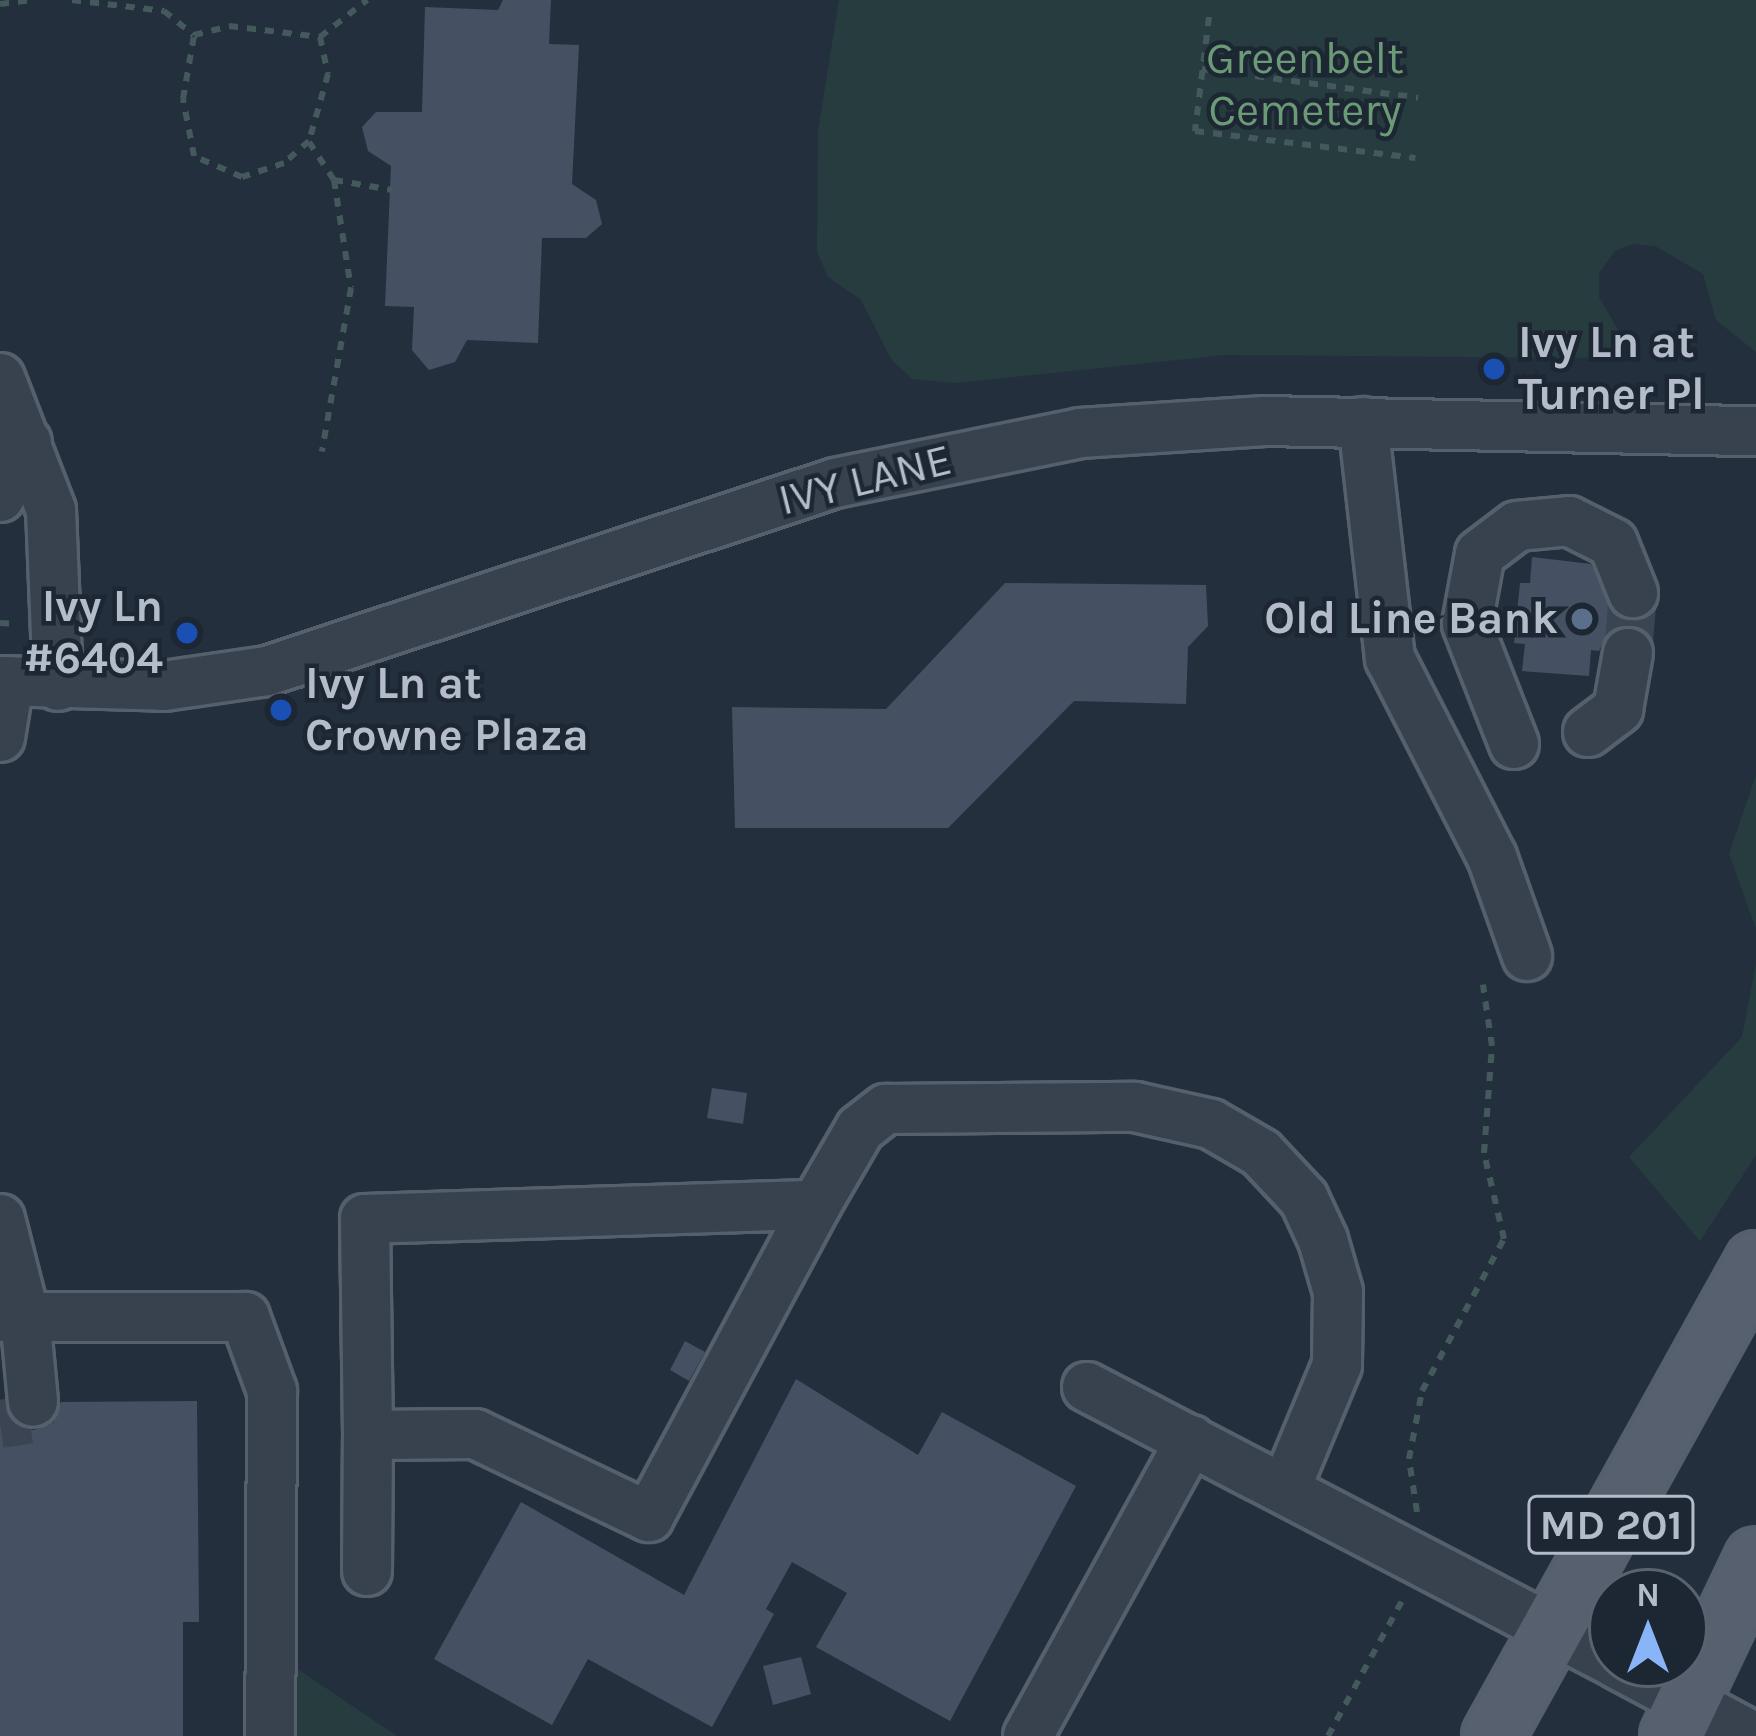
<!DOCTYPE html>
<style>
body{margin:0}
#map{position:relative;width:1756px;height:1736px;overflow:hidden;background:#242f3e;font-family:Karla,sans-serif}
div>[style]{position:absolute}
.green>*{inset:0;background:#263c3f}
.building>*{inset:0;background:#455162}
.minor-tunnel>*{height:48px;margin-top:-24px;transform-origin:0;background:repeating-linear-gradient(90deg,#3a4453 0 48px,transparent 0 72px)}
.path>*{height:6px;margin-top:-3px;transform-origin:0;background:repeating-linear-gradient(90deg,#44595c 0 9px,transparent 0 18px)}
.roads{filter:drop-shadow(3px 0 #565f6c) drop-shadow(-3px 0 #565f6c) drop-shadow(0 3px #565f6c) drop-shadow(0 -3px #565f6c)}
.minor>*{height:48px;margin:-24px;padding:0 24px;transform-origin:24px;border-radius:24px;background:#38414e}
.major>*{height:60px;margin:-30px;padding:0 30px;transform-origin:30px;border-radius:30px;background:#56606e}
.dots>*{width:33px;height:33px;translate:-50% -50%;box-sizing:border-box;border:6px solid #1d2633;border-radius:50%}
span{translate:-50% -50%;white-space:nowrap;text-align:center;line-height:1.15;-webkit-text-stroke:9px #1d2633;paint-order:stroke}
.shield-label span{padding:3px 9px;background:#1d2633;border:3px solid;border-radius:9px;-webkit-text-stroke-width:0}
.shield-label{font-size:42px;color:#b4bcc9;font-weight:700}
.park-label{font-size:45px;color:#6b9a76}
.poi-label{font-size:45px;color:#b4bcc9;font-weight:700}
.left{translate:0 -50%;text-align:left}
.right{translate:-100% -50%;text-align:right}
.street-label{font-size:45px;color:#b4bcc9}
.north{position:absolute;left:1588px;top:1568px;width:120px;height:120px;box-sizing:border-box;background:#1d2633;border:3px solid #59626f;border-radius:50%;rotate:0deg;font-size:33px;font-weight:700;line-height:48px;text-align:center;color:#b4bcc9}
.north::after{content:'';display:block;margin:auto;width:42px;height:54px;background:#8ab4f8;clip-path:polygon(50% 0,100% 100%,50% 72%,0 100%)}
</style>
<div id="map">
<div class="green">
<div style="clip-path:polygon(839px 0,1756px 0,1756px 352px,1716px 320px,1703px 274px,1655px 246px,1633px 244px,1615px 251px,1599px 273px,1599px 297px,1624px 340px,1600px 358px,1225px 355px,955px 383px,912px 379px,891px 359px,861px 300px,828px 277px,817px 252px,818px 131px)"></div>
<div style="clip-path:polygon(1756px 775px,1756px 929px,1729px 854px)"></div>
<div style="clip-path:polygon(1756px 963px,1756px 1155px,1700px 1241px,1629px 1157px,1742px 1037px)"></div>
<div style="clip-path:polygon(271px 1651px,397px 1736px,270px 1736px)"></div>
</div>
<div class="building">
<div style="clip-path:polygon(503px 0,551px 0,549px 44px,579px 45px,572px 184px,596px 200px,602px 224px,586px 238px,542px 238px,538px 343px,467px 340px,455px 362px,429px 370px,412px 350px,414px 307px,385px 306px,391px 166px,368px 151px,362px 127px,376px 112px,422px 112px,425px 7px,498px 10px)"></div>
<div style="clip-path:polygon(1532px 557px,1591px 564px,1615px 615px,1630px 621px,1649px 616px,1647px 632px,1632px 625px,1607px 634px,1599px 651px,1591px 650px,1589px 676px,1522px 671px,1525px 644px,1514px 643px,1520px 583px,1530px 583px)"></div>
<div style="clip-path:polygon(1005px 583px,1206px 585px,1208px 626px,1188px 647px,1186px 704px,1074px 701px,948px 828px,735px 828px,732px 707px,886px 709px)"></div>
<div style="clip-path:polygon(712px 1088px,747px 1093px,743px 1124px,707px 1118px)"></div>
<div style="clip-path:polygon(685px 1341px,705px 1352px,689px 1381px,670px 1370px)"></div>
<div style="clip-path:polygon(796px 1379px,918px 1455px,942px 1412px,1076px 1486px,950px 1721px,816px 1647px,847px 1593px,792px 1562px,766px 1609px,774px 1614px,712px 1727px,588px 1659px,552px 1725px,434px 1659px,521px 1502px,684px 1595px)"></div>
<div style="clip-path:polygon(197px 1401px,199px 1622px,183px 1622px,183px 1736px,0 1736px,0 1403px,20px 1427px,34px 1430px,50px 1424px,61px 1402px)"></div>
<div style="clip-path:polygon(801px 1657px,811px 1694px,773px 1705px,763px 1666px)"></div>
</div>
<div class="minor-tunnel">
<div style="left:1628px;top:653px;width:60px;rotate:-85.2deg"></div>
<div style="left:0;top:1424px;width:30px;rotate:-8deg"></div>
<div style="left:30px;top:1420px;width:18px;rotate:-81deg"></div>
</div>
<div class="path">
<div style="left:72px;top:0;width:93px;rotate:6.8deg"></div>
<div style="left:164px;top:11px;width:38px;rotate:39deg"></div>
<div style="left:0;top:4px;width:32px;rotate:-7deg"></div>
<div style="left:1209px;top:17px;width:115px;rotate:97deg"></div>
<div style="left:1195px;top:131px;width:222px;rotate:7deg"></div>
<div style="left:320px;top:37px;width:38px;rotate:78deg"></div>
<div style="left:328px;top:74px;width:70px;rotate:105.8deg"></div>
<div style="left:309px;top:141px;width:33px;rotate:139deg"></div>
<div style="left:284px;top:163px;width:44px;rotate:161.6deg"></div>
<div style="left:242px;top:177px;width:52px;rotate:-156.4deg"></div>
<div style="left:194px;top:156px;width:58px;rotate:-100.9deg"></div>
<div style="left:183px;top:99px;width:65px;rotate:-80.2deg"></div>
<div style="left:194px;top:35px;width:36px;rotate:-14deg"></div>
<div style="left:229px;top:26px;width:92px;rotate:6.9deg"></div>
<div style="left:320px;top:37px;width:60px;rotate:-38.2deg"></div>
<div style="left:1202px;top:69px;width:218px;rotate:7.6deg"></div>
<div style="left:309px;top:142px;width:45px;rotate:56.7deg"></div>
<div style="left:334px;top:180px;width:109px;rotate:81.1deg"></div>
<div style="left:351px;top:288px;width:166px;rotate:100.1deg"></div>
<div style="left:334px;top:180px;width:59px;rotate:9.8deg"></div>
<div style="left:0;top:623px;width:18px;rotate:3deg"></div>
<div style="left:1417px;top:1512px;width:54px;rotate:-98.6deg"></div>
<div style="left:1409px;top:1459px;width:69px;rotate:-79.2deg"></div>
<div style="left:1422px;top:1391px;width:173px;rotate:-61.7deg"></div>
<div style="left:1504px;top:1239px;width:88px;rotate:-103.1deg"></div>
<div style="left:1484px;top:1153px;width:107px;rotate:-85.7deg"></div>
<div style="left:1492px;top:1046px;width:62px;rotate:-98.4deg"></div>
<div style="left:1328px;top:1736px;width:158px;rotate:-61.3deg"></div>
</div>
<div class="roads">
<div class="minor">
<div style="left:0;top:378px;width:142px;rotate:68.9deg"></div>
<div style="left:51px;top:510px;width:176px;rotate:87.7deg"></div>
<div style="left:1363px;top:422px;width:238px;rotate:83.5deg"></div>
<div style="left:1390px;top:658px;width:224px;rotate:62.9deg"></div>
<div style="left:1492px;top:857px;width:105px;rotate:70.5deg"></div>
<div style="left:0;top:497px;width:61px;rotate:-63.9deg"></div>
<div style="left:0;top:681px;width:164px;rotate:1.7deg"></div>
<div style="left:164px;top:686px;width:104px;rotate:-8.3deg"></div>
<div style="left:267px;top:671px;width:598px;rotate:-18.31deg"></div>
<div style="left:835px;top:483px;width:250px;rotate:-11.5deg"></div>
<div style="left:1080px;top:433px;width:185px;rotate:-3.7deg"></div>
<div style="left:1265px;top:421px;width:491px;rotate:1.2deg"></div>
<div style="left:1588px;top:732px;width:38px;rotate:-37deg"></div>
<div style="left:1618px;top:709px;width:57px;rotate:-79.9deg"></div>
<div style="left:0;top:737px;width:56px;rotate:-80.7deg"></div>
<div style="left:1514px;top:744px;width:129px;rotate:-111.4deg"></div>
<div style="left:1467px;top:624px;width:71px;rotate:-79.5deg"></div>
<div style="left:1480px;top:554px;width:46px;rotate:-37.1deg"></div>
<div style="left:1517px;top:526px;width:52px;rotate:-5.5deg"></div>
<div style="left:1569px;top:521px;width:49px;rotate:26.6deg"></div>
<div style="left:1613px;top:543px;width:54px;rotate:68.2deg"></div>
<div style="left:816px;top:1205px;width:354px;rotate:118.2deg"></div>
<div style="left:649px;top:1517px;width:193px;rotate:-154.5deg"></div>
<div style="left:475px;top:1434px;width:107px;rotate:179.5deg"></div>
<div style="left:368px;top:1435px;width:216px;rotate:-90.8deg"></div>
<div style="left:365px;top:1219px;width:451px;rotate:-1.8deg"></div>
<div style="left:816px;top:1205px;width:88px;rotate:-59.9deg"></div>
<div style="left:860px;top:1129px;width:33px;rotate:-38deg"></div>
<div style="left:886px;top:1109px;width:249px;rotate:-0.5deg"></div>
<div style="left:1135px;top:1107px;width:78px;rotate:12.6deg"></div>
<div style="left:1211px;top:1124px;width:58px;rotate:30.1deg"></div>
<div style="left:1261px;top:1153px;width:63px;rotate:46.9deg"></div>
<div style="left:1304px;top:1199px;width:45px;rotate:65.1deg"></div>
<div style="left:1323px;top:1240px;width:54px;rotate:73.9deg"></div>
<div style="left:1338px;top:1292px;width:73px;rotate:90.8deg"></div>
<div style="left:1337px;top:1365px;width:135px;rotate:112.6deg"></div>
<div style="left:0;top:1219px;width:101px;rotate:75.7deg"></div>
<div style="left:25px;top:1317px;width:85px;rotate:84.6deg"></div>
<div style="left:0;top:1317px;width:245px"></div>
<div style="left:245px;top:1317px;width:79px;rotate:70deg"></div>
<div style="left:272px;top:1391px;width:345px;rotate:90.3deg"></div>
<div style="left:1087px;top:1387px;width:592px;rotate:27.56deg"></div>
<div style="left:367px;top:1571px;width:136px;rotate:-89.6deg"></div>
<div style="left:1617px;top:1664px;width:153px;rotate:28.1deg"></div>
<div style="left:1028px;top:1736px;width:338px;rotate:-61.2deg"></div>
</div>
<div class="major">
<div style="left:1493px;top:1736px;width:542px;rotate:-60.98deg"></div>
<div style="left:1671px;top:1736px;width:197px;rotate:-64.5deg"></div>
</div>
</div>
<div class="dots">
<div style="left:1494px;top:369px;background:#1a4fb4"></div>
<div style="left:1582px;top:619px;background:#5c6f8a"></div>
<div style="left:187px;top:633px;background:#1a4fb4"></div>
<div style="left:281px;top:710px;background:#1a4fb4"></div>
</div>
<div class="shield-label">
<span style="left:1611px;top:1525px">MD 201</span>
</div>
<div class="park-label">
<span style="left:1305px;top:85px">Greenbelt<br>Cemetery</span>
</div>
<div class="poi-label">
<span class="left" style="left:1518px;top:369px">Ivy Ln at<br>Turner Pl</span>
<span class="right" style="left:163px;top:633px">Ivy Ln<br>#6404</span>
<span class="right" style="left:1558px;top:619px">Old Line Bank</span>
<span class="left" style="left:305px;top:710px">Ivy Ln at<br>Crowne Plaza</span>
</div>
<div class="street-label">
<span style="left:865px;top:480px;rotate:-14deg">IVY LANE</span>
</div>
<div class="north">N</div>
</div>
